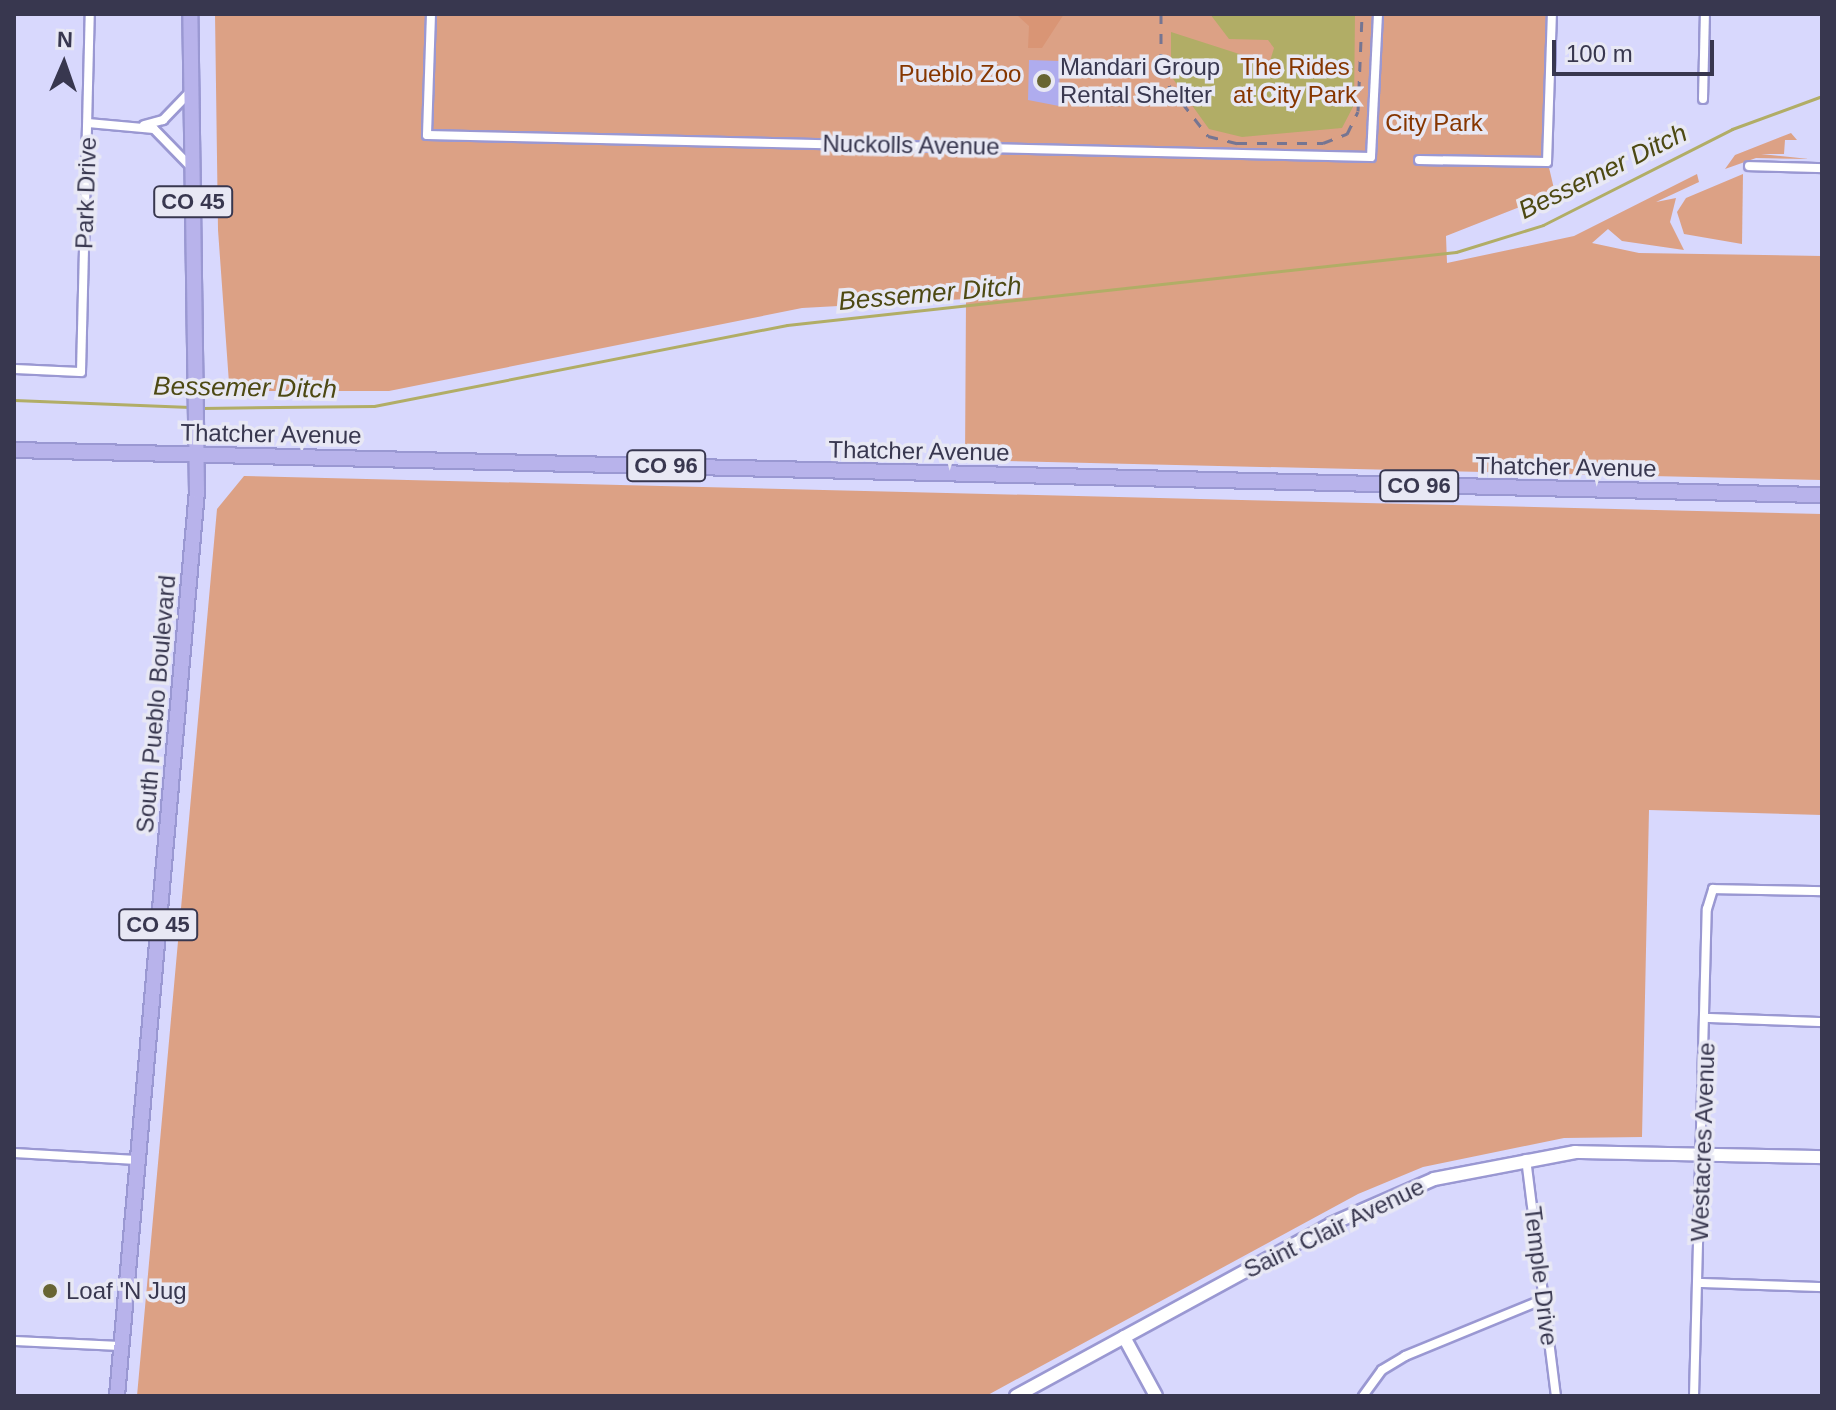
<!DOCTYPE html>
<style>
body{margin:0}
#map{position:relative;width:1836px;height:1410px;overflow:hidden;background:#d8d8fd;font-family:Helvetica,sans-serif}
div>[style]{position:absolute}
.green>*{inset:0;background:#dca185}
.forest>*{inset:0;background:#d99575}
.water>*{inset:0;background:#b1ad66}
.stream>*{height:3px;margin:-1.5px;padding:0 1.5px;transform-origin:1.5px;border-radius:1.5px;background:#b1ad66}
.building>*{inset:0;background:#afacee}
.roads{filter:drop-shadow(2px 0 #9a98d2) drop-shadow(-2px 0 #9a98d2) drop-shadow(0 2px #9a98d2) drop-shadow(0 -2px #9a98d2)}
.street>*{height:8px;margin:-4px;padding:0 4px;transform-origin:4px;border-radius:4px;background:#fff}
.secondary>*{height:12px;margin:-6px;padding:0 6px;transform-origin:6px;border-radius:6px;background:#fff}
.primary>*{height:14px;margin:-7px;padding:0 7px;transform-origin:7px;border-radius:7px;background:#b8b3eb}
.rail>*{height:3px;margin-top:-1.5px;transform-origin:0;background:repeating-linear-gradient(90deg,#757592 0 10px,transparent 0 20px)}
.dots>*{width:22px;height:22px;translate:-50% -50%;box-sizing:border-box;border:4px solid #e8e8f4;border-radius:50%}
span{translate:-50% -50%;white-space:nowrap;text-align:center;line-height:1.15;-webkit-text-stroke:7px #e8e8f4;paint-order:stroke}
.shield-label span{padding:2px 6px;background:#e8e8f4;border:2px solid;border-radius:6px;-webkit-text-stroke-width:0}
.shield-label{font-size:22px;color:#38374f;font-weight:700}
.poi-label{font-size:24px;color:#38374f}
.left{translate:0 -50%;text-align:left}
.park-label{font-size:24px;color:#863600}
.street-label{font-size:24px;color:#38374f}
.water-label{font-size:26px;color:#4d4912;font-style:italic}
.frame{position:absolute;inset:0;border:16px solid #38374f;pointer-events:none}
.north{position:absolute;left:24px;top:24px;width:80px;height:80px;-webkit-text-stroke:6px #e8e8f4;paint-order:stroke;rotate:2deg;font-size:22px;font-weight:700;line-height:32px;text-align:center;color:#38374f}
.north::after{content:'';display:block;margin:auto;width:28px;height:36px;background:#38374f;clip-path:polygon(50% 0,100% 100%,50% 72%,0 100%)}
.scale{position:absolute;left:1552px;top:40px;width:162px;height:36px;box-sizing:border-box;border:4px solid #38374f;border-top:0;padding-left:10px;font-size:24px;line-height:28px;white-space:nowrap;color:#38374f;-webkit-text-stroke:6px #e8e8f4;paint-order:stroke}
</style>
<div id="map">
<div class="green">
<div style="clip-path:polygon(215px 14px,1546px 14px,1543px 142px,1555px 193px,1446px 236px,1447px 263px,1574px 236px,1697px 174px,1699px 182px,1656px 202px,1676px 198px,1670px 222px,1684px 250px,1622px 241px,1608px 229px,1592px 243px,1639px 253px,1822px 256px,1822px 480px,965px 460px,966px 299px,802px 308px,389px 391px,239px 391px,229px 383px,218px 230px)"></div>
<div style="clip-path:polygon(1791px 133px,1797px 140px,1785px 140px,1784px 154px,1761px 154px,1809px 159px,1756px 158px,1725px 169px,1735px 155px)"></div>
<div style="clip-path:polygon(1743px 174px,1742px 244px,1684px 234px,1677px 212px,1686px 198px)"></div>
<div style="clip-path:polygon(244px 476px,1822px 514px,1822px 815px,1649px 810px,1642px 1137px,1564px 1138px,1423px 1167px,1358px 1194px,986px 1396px,137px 1396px,217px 509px)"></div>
</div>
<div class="forest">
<div style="clip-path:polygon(985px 14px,1064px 14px,1042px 48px,1028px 48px,1029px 26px,1018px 16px)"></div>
</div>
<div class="water">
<div style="clip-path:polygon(1210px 14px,1355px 14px,1354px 105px,1342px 128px,1242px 137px,1209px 129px,1171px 76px,1171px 32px,1261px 61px,1270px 61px,1274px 48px,1268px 40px,1229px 39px)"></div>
</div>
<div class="stream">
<div style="left:14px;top:400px;width:176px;rotate:2.3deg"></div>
<div style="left:202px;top:408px;width:172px;rotate:-0.7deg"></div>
<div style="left:374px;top:406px;width:421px;rotate:-11.1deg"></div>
<div style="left:787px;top:325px;width:673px;rotate:-6.23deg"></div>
<div style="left:1456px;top:252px;width:91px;rotate:-17.2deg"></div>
<div style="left:1543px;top:225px;width:212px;rotate:-26.9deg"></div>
<div style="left:1732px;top:129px;width:96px;rotate:-20.1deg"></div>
</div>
<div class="building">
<div style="clip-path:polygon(1029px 60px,1060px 61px,1059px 106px,1028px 100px)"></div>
</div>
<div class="roads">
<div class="street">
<div style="left:431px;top:14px;width:121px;rotate:91.9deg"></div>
<div style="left:427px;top:135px;width:944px;rotate:1.34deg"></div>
<div style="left:1371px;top:157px;width:143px;rotate:-87.2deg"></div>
<div style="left:1703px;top:99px;width:85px;rotate:-88.7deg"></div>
<div style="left:88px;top:123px;width:66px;rotate:5.2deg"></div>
<div style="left:154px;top:129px;width:52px;rotate:45.8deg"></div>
<div style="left:144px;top:125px;width:20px;rotate:-15deg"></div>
<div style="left:163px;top:120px;width:37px;rotate:-46deg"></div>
<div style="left:1419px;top:160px;width:128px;rotate:0.9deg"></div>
<div style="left:1547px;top:162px;width:148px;rotate:-88.1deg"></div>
<div style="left:1749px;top:166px;width:73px;rotate:1.6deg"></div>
<div style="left:14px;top:369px;width:67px;rotate:2.6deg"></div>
<div style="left:81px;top:372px;width:358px;rotate:-88.6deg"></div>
<div style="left:1707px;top:1018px;width:115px;rotate:2deg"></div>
<div style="left:14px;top:1153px;width:123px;rotate:3.3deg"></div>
<div style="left:1526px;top:1159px;width:239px;rotate:82.8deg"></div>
<div style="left:1699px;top:1283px;width:123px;rotate:1.9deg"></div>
<div style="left:14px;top:1341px;width:107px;rotate:2.7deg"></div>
<div style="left:1363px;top:1396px;width:32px;rotate:-54deg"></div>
<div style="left:1382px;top:1370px;width:27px;rotate:-31deg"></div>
<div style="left:1405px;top:1356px;width:150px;rotate:-22.3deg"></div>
<div style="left:1694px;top:1396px;width:487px;rotate:-88.5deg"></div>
<div style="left:1707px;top:909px;width:21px;rotate:-73deg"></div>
<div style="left:1713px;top:889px;width:109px;rotate:1.1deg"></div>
</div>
<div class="secondary">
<div style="left:1124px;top:1337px;width:67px;rotate:61.5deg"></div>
<div style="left:1016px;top:1396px;width:359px;rotate:-28.6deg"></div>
<div style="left:1331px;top:1224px;width:112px;rotate:-23.6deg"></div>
<div style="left:1434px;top:1179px;width:144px;rotate:-10.8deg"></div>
<div style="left:1575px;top:1152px;width:247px;rotate:1.2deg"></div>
</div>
<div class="primary">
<div style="left:14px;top:450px;width:1809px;rotate:1.43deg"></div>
<div style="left:117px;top:1396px;width:909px;rotate:-84.95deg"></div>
<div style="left:197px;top:491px;width:477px;rotate:-90.8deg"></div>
</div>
</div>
<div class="rail">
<div style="left:1161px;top:14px;width:53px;rotate:90deg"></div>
<div style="left:1161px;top:67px;width:22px;rotate:66deg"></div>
<div style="left:1170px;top:87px;width:62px;rotate:52.2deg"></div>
<div style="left:1208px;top:136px;width:30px;rotate:14deg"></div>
<div style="left:1237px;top:143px;width:86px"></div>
<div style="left:1323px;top:143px;width:26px;rotate:-21deg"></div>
<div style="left:1347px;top:134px;width:25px;rotate:-64deg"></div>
<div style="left:1358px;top:111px;width:97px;rotate:-87.6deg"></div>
</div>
<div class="dots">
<div style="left:1044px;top:81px;background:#686532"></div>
<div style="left:50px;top:1291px;background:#686532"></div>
</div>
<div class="shield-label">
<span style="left:193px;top:202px">CO 45</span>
<span style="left:666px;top:466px">CO 96</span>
<span style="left:1419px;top:486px">CO 96</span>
<span style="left:158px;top:925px">CO 45</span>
</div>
<div class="poi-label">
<span class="left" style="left:1060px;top:81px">Mandari Group<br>Rental Shelter</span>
<span class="left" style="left:66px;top:1291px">Loaf 'N Jug</span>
</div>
<div class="park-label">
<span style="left:1295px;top:81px">The Rides<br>at City Park</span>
<span style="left:960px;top:74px">Pueblo Zoo</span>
<span style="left:1434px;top:123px">City Park</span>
</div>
<div class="street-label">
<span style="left:911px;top:145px;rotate:1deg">Nuckolls Avenue</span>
<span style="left:86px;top:193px;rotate:-88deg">Park Drive</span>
<span style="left:271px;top:434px;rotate:1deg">Thatcher Avenue</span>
<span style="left:919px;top:451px;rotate:1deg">Thatcher Avenue</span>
<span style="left:1566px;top:467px;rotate:1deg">Thatcher Avenue</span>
<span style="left:156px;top:704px;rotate:-85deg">South Pueblo Boulevard</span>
<span style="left:1703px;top:1142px;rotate:-88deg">Westacres Avenue</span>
<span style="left:1334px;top:1228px;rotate:-26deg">Saint Clair Avenue</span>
<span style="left:1541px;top:1276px;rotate:83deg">Temple Drive</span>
</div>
<div class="water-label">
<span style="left:1603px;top:172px;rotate:-26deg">Bessemer Ditch</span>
<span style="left:930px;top:294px;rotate:-5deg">Bessemer Ditch</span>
<span style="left:245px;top:388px;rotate:1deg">Bessemer Ditch</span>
</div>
<div class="frame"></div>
<div class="north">N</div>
<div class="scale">100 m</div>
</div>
